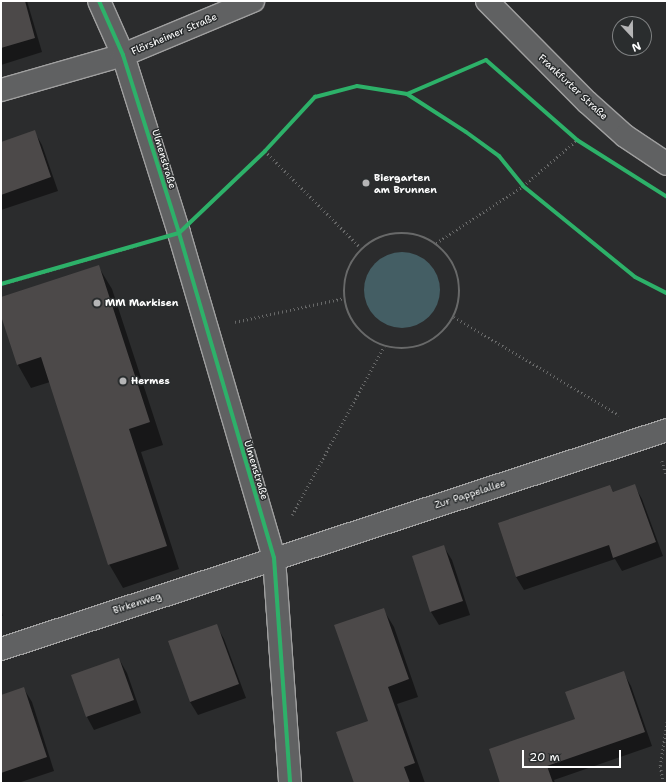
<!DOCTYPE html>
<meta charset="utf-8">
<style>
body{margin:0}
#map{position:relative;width:668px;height:784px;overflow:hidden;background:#2b2c2d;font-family:"Shantell Sans",sans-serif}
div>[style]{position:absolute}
.water>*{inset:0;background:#445e64}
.round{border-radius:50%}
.shadow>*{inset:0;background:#0007}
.building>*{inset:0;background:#4c4949}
.path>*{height:2.5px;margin-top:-1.25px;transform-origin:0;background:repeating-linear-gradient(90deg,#686969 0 1px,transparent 0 4px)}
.path>.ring{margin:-1.25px;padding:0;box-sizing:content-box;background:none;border:2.5px solid #686969;border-radius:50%}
.roads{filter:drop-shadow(1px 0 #a0a0a0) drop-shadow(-1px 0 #a0a0a0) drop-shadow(0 1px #a0a0a0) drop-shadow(0 -1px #a0a0a0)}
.minor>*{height:22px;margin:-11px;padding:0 11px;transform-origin:11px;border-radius:11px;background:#606162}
.tertiary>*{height:22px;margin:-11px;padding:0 11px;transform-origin:11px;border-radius:11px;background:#606162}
.cycleway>*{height:4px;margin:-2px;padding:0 2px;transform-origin:2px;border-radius:2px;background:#2db169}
.dots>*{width:11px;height:11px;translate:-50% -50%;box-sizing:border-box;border:2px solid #2a2d2e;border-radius:50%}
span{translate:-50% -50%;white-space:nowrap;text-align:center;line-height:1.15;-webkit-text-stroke:3px #2a2d2e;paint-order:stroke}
.street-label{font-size:10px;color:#fff}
.poi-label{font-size:10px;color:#fff;font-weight:700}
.left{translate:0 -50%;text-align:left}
.frame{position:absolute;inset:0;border:2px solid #fff;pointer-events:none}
.north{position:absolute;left:612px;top:16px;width:40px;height:40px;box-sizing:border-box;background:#2a2d2e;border:1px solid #7f8182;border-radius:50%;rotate:158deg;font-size:11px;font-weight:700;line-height:16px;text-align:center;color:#fff}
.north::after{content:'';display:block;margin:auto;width:14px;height:18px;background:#b5b5b6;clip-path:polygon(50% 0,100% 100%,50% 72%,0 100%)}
.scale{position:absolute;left:522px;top:750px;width:99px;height:18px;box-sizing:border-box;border:2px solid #fff;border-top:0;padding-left:5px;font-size:12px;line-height:14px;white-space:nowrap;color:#fff;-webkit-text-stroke:3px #2a2d2e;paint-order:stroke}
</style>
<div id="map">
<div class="water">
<div class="round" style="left:364px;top:252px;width:76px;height:76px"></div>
</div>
<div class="shadow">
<div style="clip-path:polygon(1px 1px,27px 1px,42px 52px,1px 65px)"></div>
<div style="clip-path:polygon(34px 131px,42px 145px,58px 191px,1px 210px,1px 143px)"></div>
<div style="clip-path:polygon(98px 266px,112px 289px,163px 445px,141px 452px,179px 569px,123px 588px,109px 564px,50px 382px,31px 388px,18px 365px,1px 313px,1px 298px)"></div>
<div style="clip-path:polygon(634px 485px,642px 499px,663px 556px,622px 571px,615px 559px,524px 590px,516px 577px,610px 486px,614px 493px)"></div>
<div style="clip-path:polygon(444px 547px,452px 560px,470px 615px,439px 625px,431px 612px,413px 557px)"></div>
<div style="clip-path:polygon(1px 609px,3px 616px,1px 616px)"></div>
<div style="clip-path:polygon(383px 609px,394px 627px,418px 697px,397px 704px,425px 783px,355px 783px,369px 721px)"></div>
<div style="clip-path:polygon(216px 625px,224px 639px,246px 698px,198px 715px,190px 702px)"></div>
<div style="clip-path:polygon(119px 659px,127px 673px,141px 713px,94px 730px,87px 717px)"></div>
<div style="clip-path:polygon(623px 672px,631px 686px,652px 746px,554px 780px,555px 783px,501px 783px,576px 720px)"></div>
<div style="clip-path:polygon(24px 689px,32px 702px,54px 771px,18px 783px,1px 783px,1px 696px)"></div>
</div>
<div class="building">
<div style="clip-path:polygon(1px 1px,25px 1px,35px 38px,1px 48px)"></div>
<div style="clip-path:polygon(35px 130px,51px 177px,1px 195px,1px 142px)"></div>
<div style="clip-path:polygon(99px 265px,150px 422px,129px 429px,167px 546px,108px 565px,41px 357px,17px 365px,1px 316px,1px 297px)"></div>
<div style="clip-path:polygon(635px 484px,656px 542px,613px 558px,609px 545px,516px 577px,498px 523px,610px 485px,613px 492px)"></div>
<div style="clip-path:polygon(444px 545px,463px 601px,430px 612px,412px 556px)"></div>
<div style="clip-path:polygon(384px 608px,409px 679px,388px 687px,415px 763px,404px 767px,410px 783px,354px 783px,336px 732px,368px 721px,334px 625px)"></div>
<div style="clip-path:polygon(217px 624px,239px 684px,190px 702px,168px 641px)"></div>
<div style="clip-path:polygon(119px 658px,134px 700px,86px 717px,71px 675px)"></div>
<div style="clip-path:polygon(624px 671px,645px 732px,547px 766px,553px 783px,500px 783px,489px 749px,575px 719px,565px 692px)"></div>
<div style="clip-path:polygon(24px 687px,47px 757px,1px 773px,1px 695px)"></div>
</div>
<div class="path">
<div style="left:265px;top:151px;width:136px;rotate:45.3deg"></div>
<div class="ring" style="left:344px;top:233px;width:113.5px;height:113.5px"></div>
<div style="left:436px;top:243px;width:104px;rotate:-33.2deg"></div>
<div style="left:523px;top:186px;width:71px;rotate:-40.4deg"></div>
<div style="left:1px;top:284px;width:156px;rotate:-16deg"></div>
<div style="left:454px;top:317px;width:192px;rotate:30.7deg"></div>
<div style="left:235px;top:322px;width:112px;rotate:-12.4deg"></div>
<div style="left:662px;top:461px;width:16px;rotate:72deg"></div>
<div style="left:292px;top:515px;width:192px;rotate:-61.4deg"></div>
<div style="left:663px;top:783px;width:17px;rotate:-100deg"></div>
<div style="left:660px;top:766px;width:46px;rotate:-81.2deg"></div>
</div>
<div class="roads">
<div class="minor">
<div style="left:99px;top:1px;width:59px;rotate:66deg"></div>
<div style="left:123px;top:55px;width:187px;rotate:72.5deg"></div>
<div style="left:179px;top:233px;width:339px;rotate:73.7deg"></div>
<div style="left:274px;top:558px;width:226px;rotate:85.9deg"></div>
<div style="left:1px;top:90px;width:127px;rotate:-16deg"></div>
<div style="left:123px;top:55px;width:141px;rotate:-22.6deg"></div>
<div style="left:1px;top:649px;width:701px;rotate:-18.2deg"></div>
</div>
<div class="tertiary">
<div style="left:487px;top:1px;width:142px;rotate:45.3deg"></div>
<div style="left:587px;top:102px;width:51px;rotate:41.8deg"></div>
<div style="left:625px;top:136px;width:50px;rotate:33.7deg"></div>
</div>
</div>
<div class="cycleway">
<div style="left:99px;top:1px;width:59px;rotate:66deg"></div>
<div style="left:123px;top:55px;width:187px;rotate:72.5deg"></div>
<div style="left:179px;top:233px;width:339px;rotate:73.7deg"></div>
<div style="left:274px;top:558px;width:226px;rotate:85.9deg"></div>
<div style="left:407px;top:94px;width:86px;rotate:-23.3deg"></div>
<div style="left:486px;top:60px;width:121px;rotate:41.3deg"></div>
<div style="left:577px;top:140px;width:107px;rotate:32.3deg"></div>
<div style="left:1px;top:284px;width:185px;rotate:-16deg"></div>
<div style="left:179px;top:233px;width:119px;rotate:-43.6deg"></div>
<div style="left:265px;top:151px;width:74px;rotate:-47.2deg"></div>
<div style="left:315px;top:97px;width:43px;rotate:-14.7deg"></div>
<div style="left:357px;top:86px;width:51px;rotate:9.1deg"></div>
<div style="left:407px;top:94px;width:70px;rotate:32.8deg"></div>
<div style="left:466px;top:132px;width:41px;rotate:36deg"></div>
<div style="left:499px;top:156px;width:38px;rotate:51deg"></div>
<div style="left:523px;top:186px;width:144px;rotate:39.1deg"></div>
<div style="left:635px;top:277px;width:36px;rotate:27deg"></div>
</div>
<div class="dots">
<div style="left:366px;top:183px;background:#b5b5b6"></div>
<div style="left:97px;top:303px;background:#b5b5b6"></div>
<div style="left:123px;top:381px;background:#b5b5b6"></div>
</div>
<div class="street-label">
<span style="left:174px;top:34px;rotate:-23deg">Flörsheimer Straße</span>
<span style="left:573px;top:87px;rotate:43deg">Frankfurter Straße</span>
<span style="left:164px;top:159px;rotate:73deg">Ulmenstraße</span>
<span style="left:256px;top:470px;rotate:73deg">Ulmenstraße</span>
<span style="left:470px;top:494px;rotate:-18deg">Zur Pappelallee</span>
<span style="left:137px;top:603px;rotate:-18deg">Birkenweg</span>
</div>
<div class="poi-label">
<span class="left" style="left:374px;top:183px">Biergarten<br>am Brunnen</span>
<span class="left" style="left:105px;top:303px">MM Markisen</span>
<span class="left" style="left:131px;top:381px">Hermes</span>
</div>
<div class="frame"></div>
<div class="north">N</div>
<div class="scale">20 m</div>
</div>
